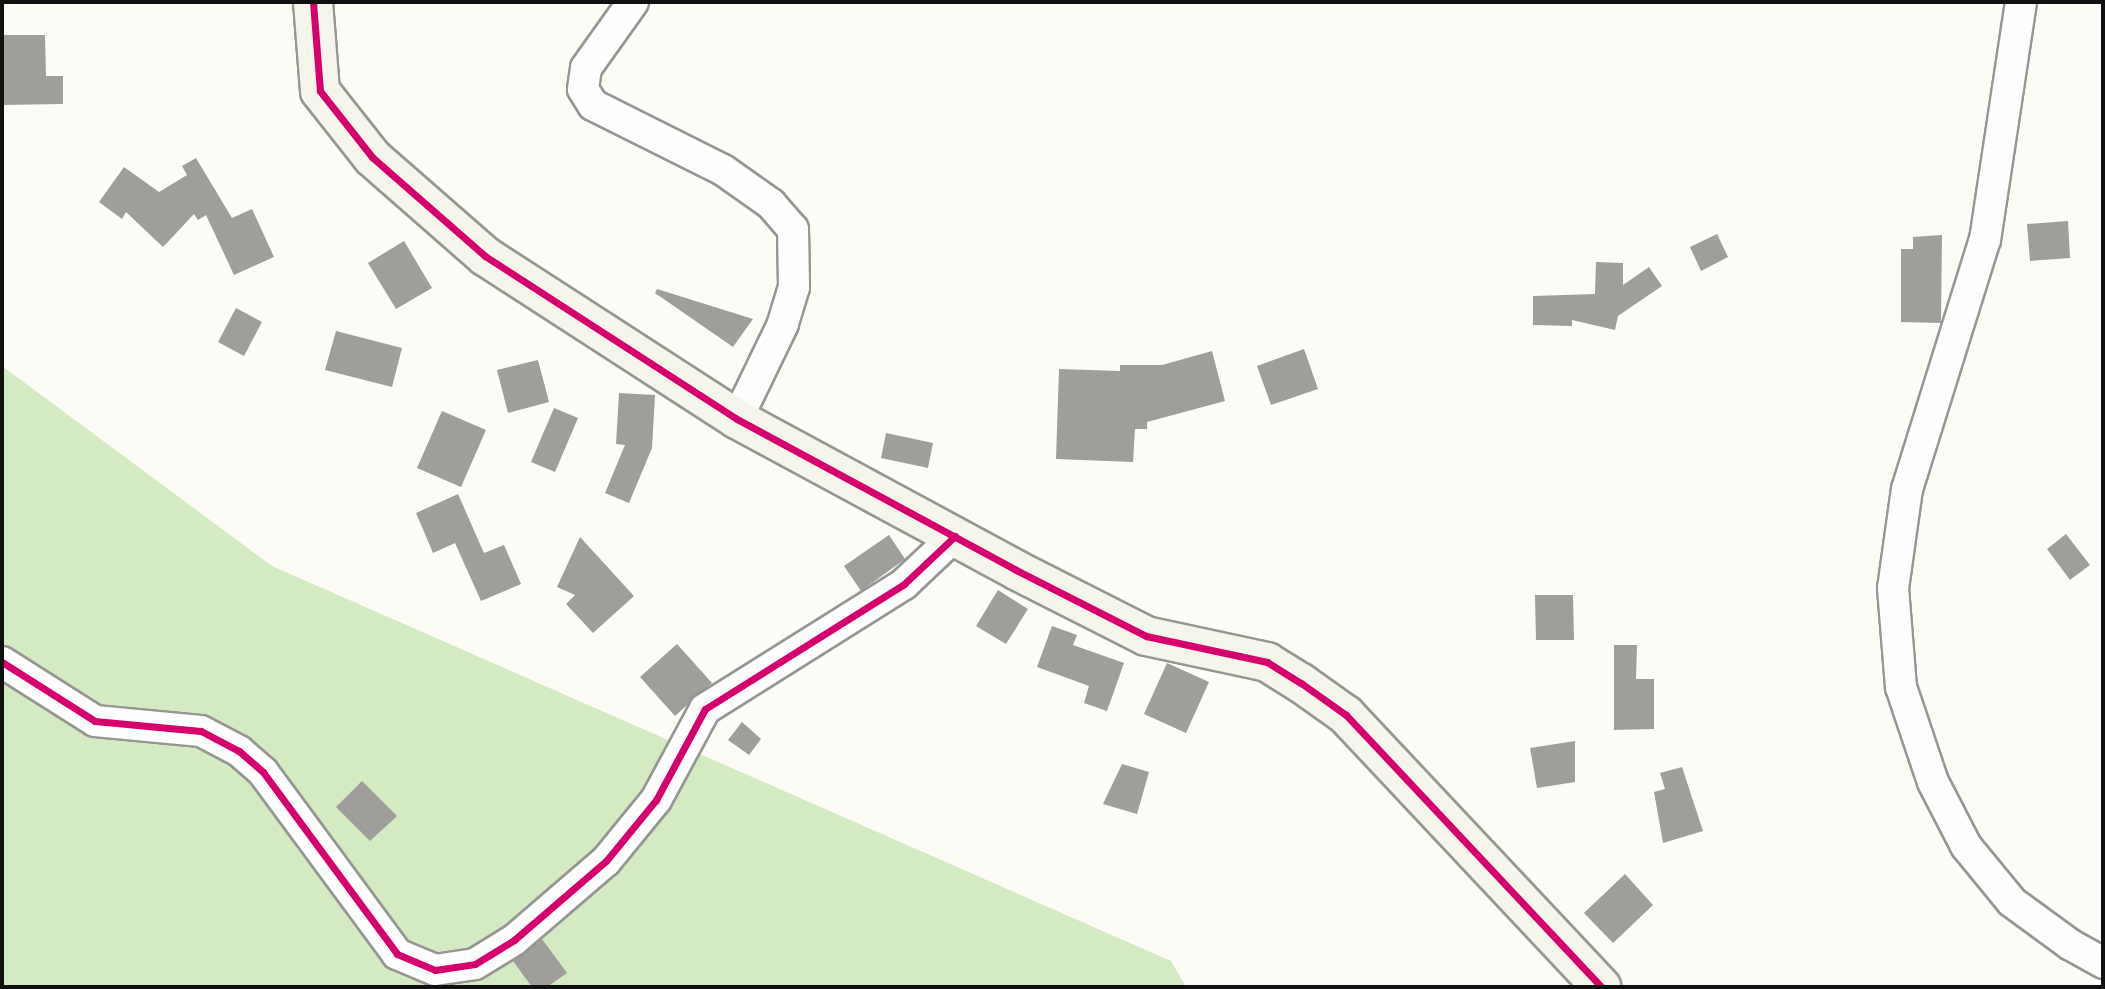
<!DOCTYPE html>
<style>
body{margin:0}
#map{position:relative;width:2105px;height:989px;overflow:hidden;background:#fcfbf5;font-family:"Source Serif 4",serif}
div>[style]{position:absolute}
.forest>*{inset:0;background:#d4eac2}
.building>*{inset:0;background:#a09e9a}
.roads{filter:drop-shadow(2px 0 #969693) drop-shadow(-2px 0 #969693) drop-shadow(0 2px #969693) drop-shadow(0 -2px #969693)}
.street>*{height:30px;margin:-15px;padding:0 15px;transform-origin:15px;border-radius:15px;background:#fffefe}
.secondary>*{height:38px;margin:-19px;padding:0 19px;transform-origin:19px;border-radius:19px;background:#f5f5eb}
.cycleway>*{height:7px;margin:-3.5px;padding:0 3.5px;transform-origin:3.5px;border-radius:3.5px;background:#d6006c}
span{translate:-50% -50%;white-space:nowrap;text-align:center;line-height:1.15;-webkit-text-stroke:7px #fff;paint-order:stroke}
.frame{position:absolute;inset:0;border:4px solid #101010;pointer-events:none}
</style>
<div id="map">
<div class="forest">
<div style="clip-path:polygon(2px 366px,272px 566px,1171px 961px,1186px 987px,2px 987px)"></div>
</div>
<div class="building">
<div style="clip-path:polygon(2px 35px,45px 35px,46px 76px,63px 76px,63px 104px,2px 105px)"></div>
<div style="clip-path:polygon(196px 158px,232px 218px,252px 209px,274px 257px,234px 275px,206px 215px,198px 220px,194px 214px,163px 247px,126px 212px,122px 219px,99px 202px,124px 167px,159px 192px,187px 175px,182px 166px)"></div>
<div style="clip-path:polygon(2068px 221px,2070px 258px,2030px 261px,2027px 224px)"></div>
<div style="clip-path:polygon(1717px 234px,1728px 257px,1701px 271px,1690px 247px)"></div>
<div style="clip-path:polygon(1942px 235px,1941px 323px,1901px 322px,1901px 249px,1913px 249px,1913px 237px)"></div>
<div style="clip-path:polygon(404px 241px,432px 288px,396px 309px,368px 263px)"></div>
<div style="clip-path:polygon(1596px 262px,1623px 263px,1623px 285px,1649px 267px,1662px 286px,1618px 316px,1615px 330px,1572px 320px,1572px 326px,1533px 325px,1533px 296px,1595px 294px)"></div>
<div style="clip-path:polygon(657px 289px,753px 319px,733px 347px,655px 293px)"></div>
<div style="clip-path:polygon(236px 308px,262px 322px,244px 356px,218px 342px)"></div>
<div style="clip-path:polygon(336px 331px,402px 348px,392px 387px,325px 370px)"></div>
<div style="clip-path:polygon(1304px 349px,1318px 389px,1271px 405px,1257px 366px)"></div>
<div style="clip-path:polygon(1212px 351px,1225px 401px,1147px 422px,1147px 429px,1135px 429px,1133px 462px,1056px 459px,1059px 369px,1120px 371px,1120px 365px,1162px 365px)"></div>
<div style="clip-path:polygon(538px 360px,549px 402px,508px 413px,497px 370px)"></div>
<div style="clip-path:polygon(619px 393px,655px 395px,652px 448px,629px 503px,605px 493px,625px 445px,616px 444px)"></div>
<div style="clip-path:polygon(554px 408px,578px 418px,555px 472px,531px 462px)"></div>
<div style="clip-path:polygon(442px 411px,486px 430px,461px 487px,417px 468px)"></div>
<div style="clip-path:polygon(886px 433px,933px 443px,928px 468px,881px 458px)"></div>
<div style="clip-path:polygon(458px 494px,484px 553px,504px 545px,521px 584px,481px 601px,455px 543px,433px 553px,416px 513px)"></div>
<div style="clip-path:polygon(2066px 534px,2090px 565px,2070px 580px,2047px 549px)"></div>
<div style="clip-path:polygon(889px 535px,905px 559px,861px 591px,844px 566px)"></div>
<div style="clip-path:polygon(580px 537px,634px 596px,593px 633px,566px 604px,575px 595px,557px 587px)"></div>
<div style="clip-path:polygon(998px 590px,1028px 609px,1006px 644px,976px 626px)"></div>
<div style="clip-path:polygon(1535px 595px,1573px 595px,1574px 640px,1536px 640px)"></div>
<div style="clip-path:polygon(1052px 626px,1077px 635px,1073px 645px,1124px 663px,1107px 711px,1084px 703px,1089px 686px,1037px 667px)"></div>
<div style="clip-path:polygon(677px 644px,712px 683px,675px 716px,640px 677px)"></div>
<div style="clip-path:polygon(1614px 645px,1637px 645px,1636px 679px,1654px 679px,1654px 729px,1614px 730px)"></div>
<div style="clip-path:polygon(1167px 663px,1209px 682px,1186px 733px,1144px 714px)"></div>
<div style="clip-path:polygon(742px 722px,761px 739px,749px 755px,728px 740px)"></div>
<div style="clip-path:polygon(1575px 741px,1575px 782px,1537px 788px,1530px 748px)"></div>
<div style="clip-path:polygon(1122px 764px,1149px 772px,1137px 814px,1103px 804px)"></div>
<div style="clip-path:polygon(1682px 767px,1703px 831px,1663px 843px,1654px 792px,1665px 789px,1660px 773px)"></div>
<div style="clip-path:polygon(362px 781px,397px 816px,370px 841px,336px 807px)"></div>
<div style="clip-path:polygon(1625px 874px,1653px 905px,1613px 943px,1584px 913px)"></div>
<div style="clip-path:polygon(542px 939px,567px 973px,547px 987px,532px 987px,513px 961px)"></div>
</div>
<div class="roads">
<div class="street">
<div style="left:633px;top:2px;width:81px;rotate:125.5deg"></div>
<div style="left:586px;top:68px;width:21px;rotate:98deg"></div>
<div style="left:583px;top:89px;width:19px;rotate:58deg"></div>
<div style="left:593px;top:105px;width:145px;rotate:26.6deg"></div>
<div style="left:723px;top:170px;width:59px;rotate:35.3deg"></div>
<div style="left:771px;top:204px;width:33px;rotate:49deg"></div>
<div style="left:793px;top:229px;width:58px;rotate:89deg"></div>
<div style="left:794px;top:287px;width:39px;rotate:107deg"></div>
<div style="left:783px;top:324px;width:106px;rotate:115.8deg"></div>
<div style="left:2021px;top:2px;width:240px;rotate:98.6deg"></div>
<div style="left:1985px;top:239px;width:262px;rotate:107.3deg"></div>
<div style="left:1907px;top:489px;width:100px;rotate:98deg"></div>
<div style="left:1893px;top:588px;width:99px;rotate:85.4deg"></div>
<div style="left:1901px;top:687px;width:100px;rotate:71.4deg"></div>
<div style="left:1933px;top:782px;width:72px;rotate:62.7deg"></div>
<div style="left:1966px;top:846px;width:72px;rotate:50.6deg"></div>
<div style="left:2012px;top:902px;width:73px;rotate:36.1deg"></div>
<div style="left:2071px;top:945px;width:37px;rotate:29deg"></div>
<div style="left:2px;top:662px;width:110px;rotate:32.4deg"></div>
<div style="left:95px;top:721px;width:106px;rotate:5.4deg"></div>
<div style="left:201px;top:731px;width:43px;rotate:27.8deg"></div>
<div style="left:239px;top:751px;width:32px;rotate:41deg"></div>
<div style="left:263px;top:772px;width:226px;rotate:53.6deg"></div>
<div style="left:397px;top:954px;width:41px;rotate:22.8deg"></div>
<div style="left:435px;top:970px;width:40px;rotate:-8.5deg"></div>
<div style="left:475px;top:964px;width:46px;rotate:-31.6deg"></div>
<div style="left:514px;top:940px;width:121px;rotate:-40.7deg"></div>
<div style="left:606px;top:861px;width:79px;rotate:-50.7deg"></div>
<div style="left:656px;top:800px;width:103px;rotate:-61.7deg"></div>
<div style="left:705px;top:709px;width:235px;rotate:-32.1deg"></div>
<div style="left:904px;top:584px;width:70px;rotate:-43.3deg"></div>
</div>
<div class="secondary">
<div style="left:313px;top:2px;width:89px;rotate:85.5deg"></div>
<div style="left:320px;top:91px;width:85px;rotate:51.7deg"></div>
<div style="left:373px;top:158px;width:149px;rotate:41.2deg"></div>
<div style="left:485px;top:256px;width:300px;rotate:32.9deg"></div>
<div style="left:737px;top:419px;width:317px;rotate:28.4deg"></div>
<div style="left:1016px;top:570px;width:146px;rotate:26.9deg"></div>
<div style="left:1146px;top:636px;width:124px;rotate:12.1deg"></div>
<div style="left:1267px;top:662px;width:40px;rotate:32deg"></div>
<div style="left:1301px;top:683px;width:55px;rotate:35.4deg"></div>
<div style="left:1346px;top:715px;width:373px;rotate:46.8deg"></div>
</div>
</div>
<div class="cycleway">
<div style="left:313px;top:2px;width:89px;rotate:85.5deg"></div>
<div style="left:320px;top:91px;width:85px;rotate:51.7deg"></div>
<div style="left:373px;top:158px;width:149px;rotate:41.2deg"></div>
<div style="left:485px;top:256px;width:300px;rotate:32.9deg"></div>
<div style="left:737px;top:419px;width:317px;rotate:28.4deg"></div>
<div style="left:1016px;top:570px;width:146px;rotate:26.9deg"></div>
<div style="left:1146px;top:636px;width:124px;rotate:12.1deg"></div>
<div style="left:1267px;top:662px;width:40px;rotate:32deg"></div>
<div style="left:1301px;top:683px;width:55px;rotate:35.4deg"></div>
<div style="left:1346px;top:715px;width:373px;rotate:46.8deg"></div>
<div style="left:2px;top:662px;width:110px;rotate:32.4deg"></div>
<div style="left:95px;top:721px;width:106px;rotate:5.4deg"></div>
<div style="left:201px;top:731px;width:43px;rotate:27.8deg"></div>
<div style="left:239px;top:751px;width:32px;rotate:41deg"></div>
<div style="left:263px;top:772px;width:226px;rotate:53.6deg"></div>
<div style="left:397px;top:954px;width:41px;rotate:22.8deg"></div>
<div style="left:435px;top:970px;width:40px;rotate:-8.5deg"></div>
<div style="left:475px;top:964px;width:46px;rotate:-31.6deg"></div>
<div style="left:514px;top:940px;width:121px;rotate:-40.7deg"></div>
<div style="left:606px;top:861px;width:79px;rotate:-50.7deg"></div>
<div style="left:656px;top:800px;width:103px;rotate:-61.7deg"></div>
<div style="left:705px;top:709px;width:235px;rotate:-32.1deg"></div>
<div style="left:904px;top:584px;width:70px;rotate:-43.3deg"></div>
</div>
<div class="frame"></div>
</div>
